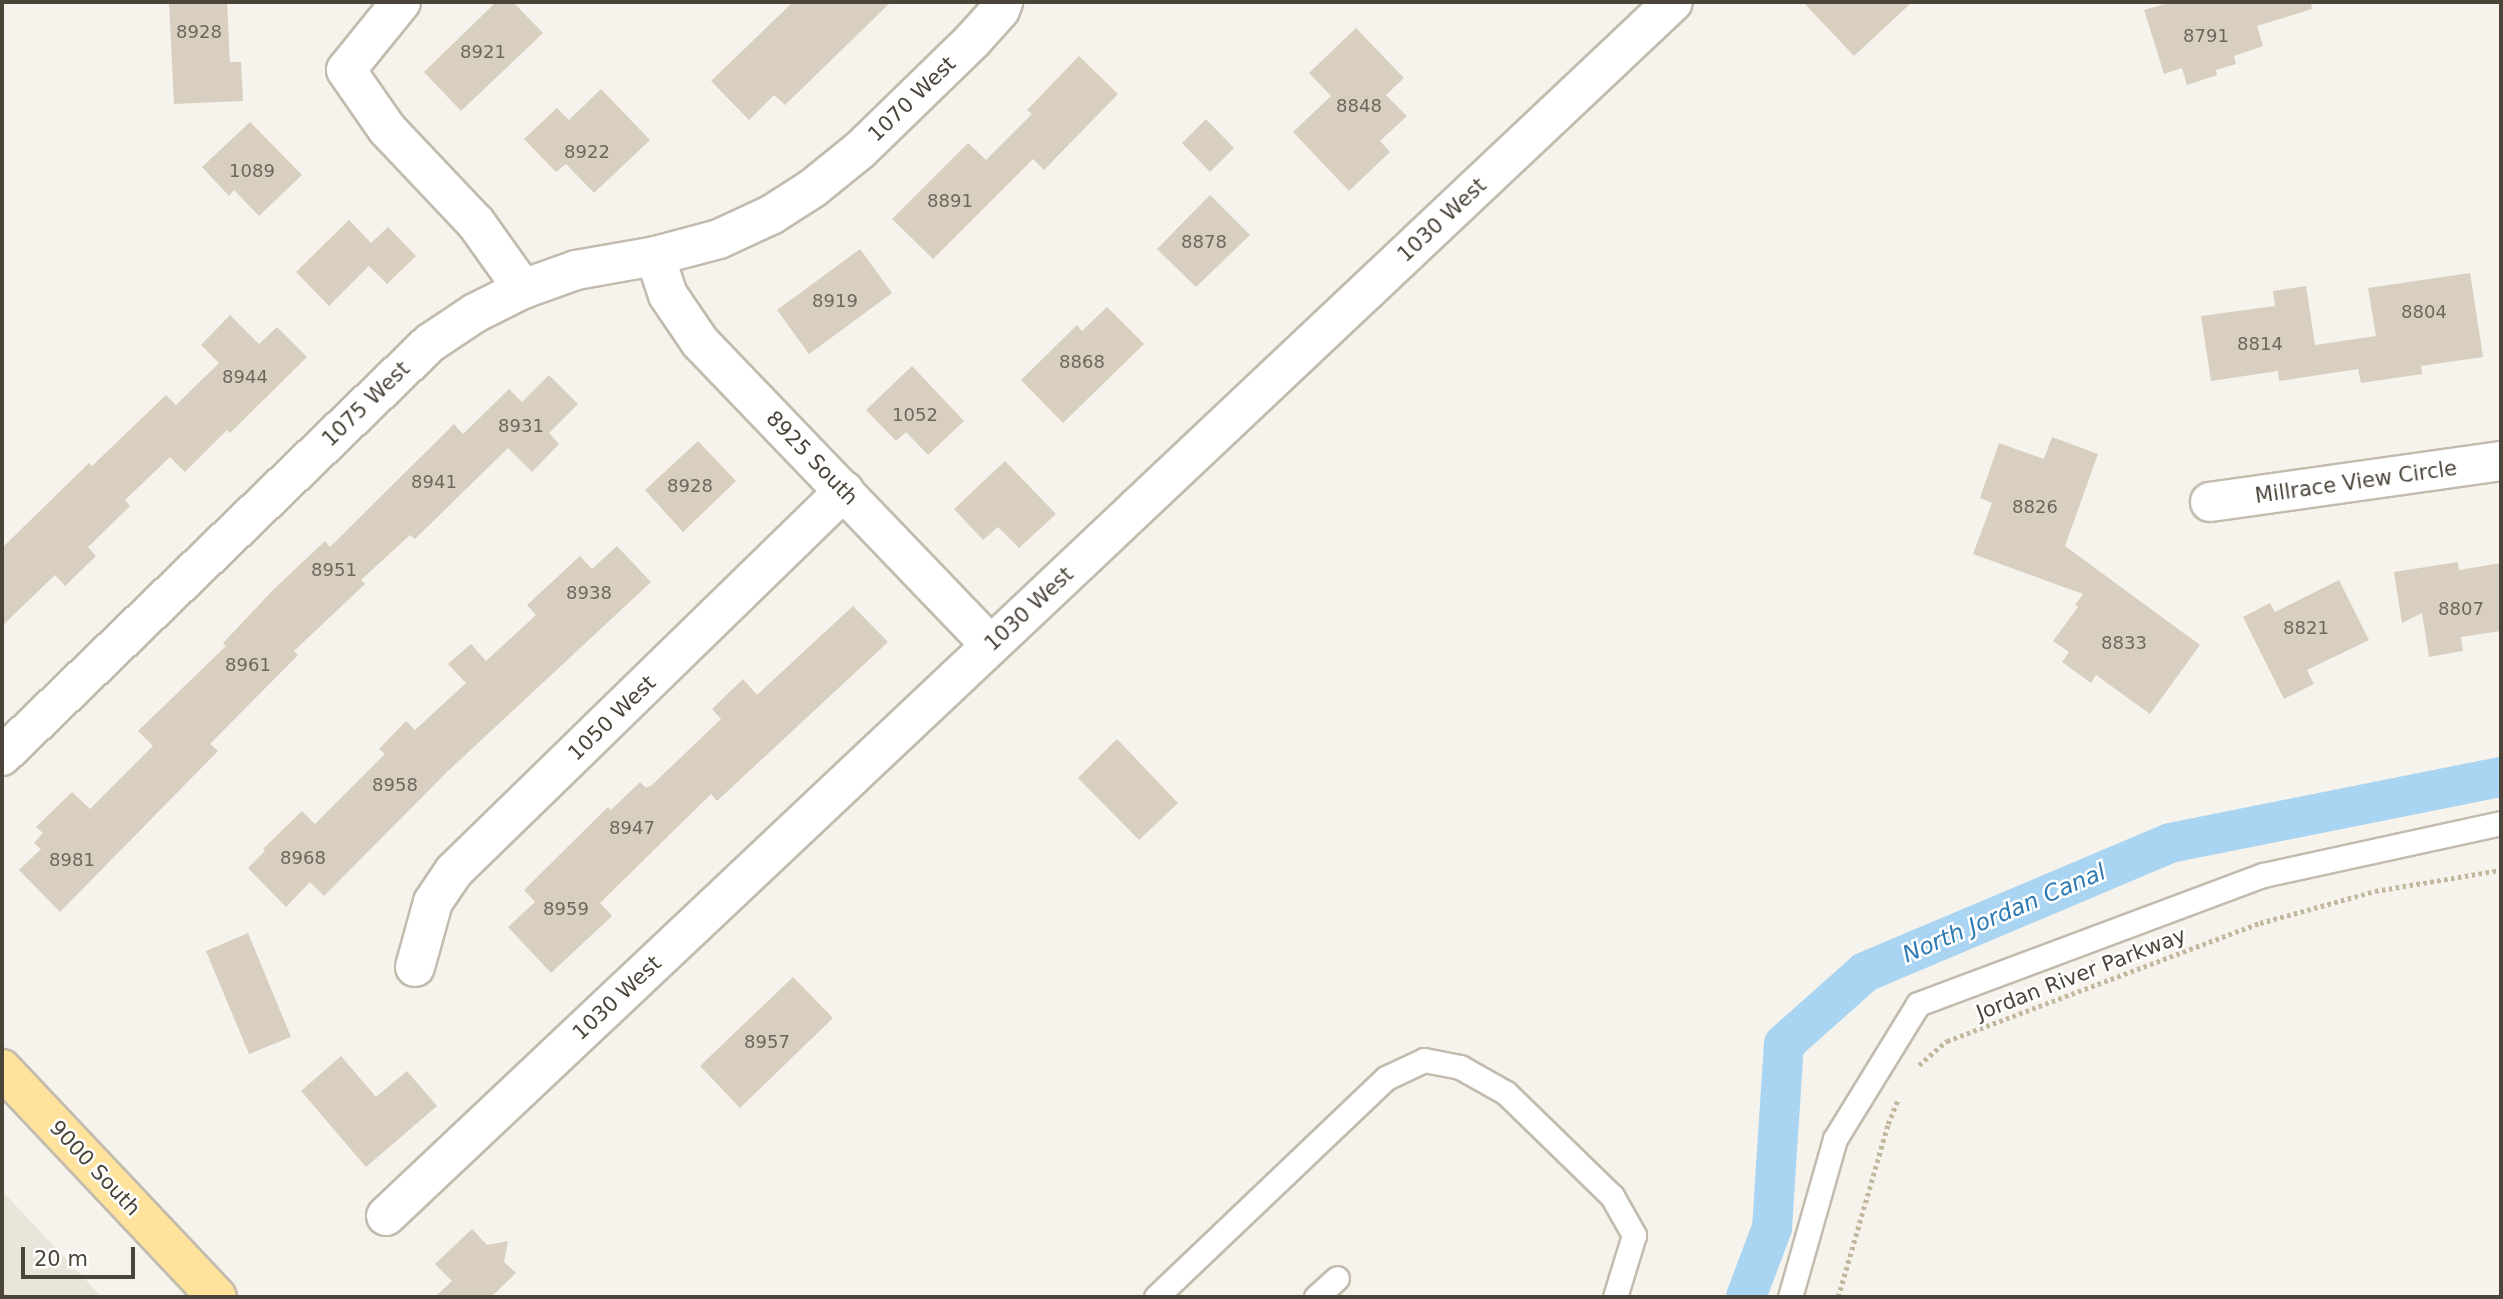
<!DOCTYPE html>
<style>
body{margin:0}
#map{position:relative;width:2503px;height:1299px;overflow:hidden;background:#f6f3ec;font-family:"DejaVu Sans",sans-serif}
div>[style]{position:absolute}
.residential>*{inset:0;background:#eae5da}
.canal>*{height:40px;margin:-20px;padding:0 20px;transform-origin:20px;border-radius:20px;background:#a9d4f2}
.building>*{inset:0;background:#d8cfc1}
.path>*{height:4.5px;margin-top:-2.25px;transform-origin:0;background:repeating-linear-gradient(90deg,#c4b79f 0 3.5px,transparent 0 7px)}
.roads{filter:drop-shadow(2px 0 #c2bbae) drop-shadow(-2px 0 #c2bbae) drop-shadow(0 2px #c2bbae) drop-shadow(0 -2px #c2bbae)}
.lane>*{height:23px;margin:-11.5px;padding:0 11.5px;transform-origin:11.5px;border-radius:11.5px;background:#fff}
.street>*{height:38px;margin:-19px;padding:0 19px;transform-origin:19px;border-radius:19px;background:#fff}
.primary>*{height:38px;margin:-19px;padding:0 19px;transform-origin:19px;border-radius:19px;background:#ffe39c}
span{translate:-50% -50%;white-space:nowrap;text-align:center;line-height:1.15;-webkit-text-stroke:5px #fff;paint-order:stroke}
.number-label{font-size:18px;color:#6e675b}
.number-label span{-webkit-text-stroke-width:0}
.street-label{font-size:21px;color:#4b4439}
.water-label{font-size:23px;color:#2e7ab2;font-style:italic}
.frame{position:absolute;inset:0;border:4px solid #4b4439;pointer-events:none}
.scale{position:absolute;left:21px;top:1247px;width:114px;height:32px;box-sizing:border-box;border:4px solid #4b4439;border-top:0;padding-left:9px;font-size:21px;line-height:24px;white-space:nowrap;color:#4b4439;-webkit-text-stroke:5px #fff;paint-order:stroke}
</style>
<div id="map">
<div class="residential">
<div style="clip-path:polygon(2px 1191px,102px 1297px,2px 1297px)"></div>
</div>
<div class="canal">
<div style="left:1746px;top:1297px;width:74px;rotate:-69.4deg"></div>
<div style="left:1772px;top:1228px;width:184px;rotate:-86.3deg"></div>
<div style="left:1784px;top:1044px;width:108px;rotate:-41.6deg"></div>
<div style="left:1865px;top:972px;width:331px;rotate:-22.9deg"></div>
<div style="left:2170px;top:843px;width:338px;rotate:-11.3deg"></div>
</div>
<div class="building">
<div style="clip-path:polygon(169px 2px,227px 2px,230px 62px,241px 62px,243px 101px,174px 104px)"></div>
<div style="clip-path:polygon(496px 2px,513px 2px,543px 33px,461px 111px,424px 72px)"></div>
<div style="clip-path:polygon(793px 2px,891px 2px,785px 105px,774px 95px,749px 120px,711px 81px)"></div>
<div style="clip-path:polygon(1803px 2px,1912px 2px,1854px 56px)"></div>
<div style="clip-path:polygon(2172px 2px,2311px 2px,2312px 9px,2257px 26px,2263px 46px,2234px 56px,2236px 64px,2216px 70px,2217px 75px,2187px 85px,2182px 68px,2164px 74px,2144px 10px)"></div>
<div style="clip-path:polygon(1356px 28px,1404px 78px,1386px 95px,1407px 116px,1380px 141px,1390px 152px,1349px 191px,1293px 132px,1331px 96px,1309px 73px)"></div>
<div style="clip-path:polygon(1079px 56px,1118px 94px,1044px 170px,1033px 159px,933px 259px,892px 219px,968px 143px,986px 160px,1032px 114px,1027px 110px)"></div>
<div style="clip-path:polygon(601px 89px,650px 140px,594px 193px,566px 164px,556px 172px,524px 139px,557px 108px,569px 120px)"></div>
<div style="clip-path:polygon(1206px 119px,1234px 148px,1210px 172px,1182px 143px)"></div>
<div style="clip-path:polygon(250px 122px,302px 175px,259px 216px,234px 190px,229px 196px,202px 167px)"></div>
<div style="clip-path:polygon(1210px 195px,1250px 235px,1196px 287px,1157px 249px)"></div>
<div style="clip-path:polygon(349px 220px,371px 243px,388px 227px,416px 256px,387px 284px,369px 266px,329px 306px,296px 272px)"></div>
<div style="clip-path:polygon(860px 249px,892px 293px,809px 354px,777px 310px)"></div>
<div style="clip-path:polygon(2470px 273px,2483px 357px,2421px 366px,2422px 374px,2361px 383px,2358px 369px,2279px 381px,2278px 371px,2211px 381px,2201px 316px,2275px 306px,2273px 291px,2306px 286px,2315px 345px,2376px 336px,2368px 288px)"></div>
<div style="clip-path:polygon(1107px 307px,1144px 344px,1063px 423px,1021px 380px,1077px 325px,1082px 331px)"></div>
<div style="clip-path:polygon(230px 315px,259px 344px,277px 327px,307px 357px,230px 433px,227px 430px,185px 472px,170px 457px,125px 500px,130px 506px,88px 547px,96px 556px,65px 586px,55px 575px,2px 626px,2px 548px,89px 463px,92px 466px,166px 395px,176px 405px,219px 363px,201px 345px)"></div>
<div style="clip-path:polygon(912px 366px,964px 421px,928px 455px,906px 432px,896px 441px,866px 410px)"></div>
<div style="clip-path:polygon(549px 375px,578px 404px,549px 433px,559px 444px,532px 472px,508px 448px,415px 539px,410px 535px,361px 580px,365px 584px,294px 651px,298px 655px,210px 744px,218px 751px,60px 912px,19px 870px,41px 849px,34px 843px,43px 833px,36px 827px,72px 792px,90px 809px,153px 746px,138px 731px,226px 646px,223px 643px,273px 590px,325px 541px,330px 547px,454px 424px,463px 434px,509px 389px,522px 402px)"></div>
<div style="clip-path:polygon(2052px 437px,2098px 454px,2065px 546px,2200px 645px,2150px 714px,2096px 675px,2091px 683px,2062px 662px,2069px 652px,2053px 641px,2078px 607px,2075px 605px,2083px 594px,1973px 554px,1992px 503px,1980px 498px,1999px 443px,2044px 459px)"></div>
<div style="clip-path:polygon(698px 441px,736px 481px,683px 532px,645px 490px)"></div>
<div style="clip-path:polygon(1005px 461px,1056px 514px,1019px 548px,998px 527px,983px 540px,954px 509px)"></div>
<div style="clip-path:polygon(617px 546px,651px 582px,447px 772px,324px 896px,310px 882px,286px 907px,248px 868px,265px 851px,263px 849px,302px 811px,315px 824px,385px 754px,379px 749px,406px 721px,415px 730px,466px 683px,448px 664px,471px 644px,486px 661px,536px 615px,527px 605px,580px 556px,592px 569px)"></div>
<div style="clip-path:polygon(2458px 562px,2459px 570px,2501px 563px,2501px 631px,2461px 637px,2463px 651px,2429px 657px,2422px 613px,2402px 623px,2394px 572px)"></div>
<div style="clip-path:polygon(2339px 580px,2369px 640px,2307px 670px,2314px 684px,2284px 699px,2243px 617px,2270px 603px,2275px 612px)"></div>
<div style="clip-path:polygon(853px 606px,888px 642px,717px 801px,711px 794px,600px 903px,612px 916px,551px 973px,508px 927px,535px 902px,524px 890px,608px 807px,611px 810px,640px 782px,646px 788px,652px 785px,721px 719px,712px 709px,743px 679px,757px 695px)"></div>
<div style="clip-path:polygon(1117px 739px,1178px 803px,1139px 840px,1078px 778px)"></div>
<div style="clip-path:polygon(248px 933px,291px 1037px,249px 1054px,206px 951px)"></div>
<div style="clip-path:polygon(793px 977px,833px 1018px,740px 1108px,700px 1066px)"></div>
<div style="clip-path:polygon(341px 1056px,376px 1097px,407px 1071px,437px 1106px,366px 1167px,301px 1091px)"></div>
<div style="clip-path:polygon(472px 1229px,487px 1245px,508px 1241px,504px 1262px,516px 1273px,491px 1297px,435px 1297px,452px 1281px,435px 1264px)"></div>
</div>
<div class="path">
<div style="left:1919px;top:1065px;width:37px;rotate:-41deg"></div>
<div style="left:1947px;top:1041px;width:335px;rotate:-20.7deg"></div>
<div style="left:2260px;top:923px;width:119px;rotate:-15.5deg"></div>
<div style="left:2375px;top:891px;width:128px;rotate:-9.5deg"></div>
<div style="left:1838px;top:1297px;width:180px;rotate:-73.9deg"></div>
<div style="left:1888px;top:1124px;width:27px;rotate:-68deg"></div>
</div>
<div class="roads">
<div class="lane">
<div style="left:1156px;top:1297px;width:318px;rotate:-43.6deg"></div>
<div style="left:1386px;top:1078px;width:42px;rotate:-25.3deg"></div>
<div style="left:1424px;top:1060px;width:37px;rotate:11deg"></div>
<div style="left:1460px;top:1067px;width:53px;rotate:29.5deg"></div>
<div style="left:1506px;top:1093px;width:148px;rotate:44.2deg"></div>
<div style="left:1612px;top:1196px;width:45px;rotate:60.6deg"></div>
<div style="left:1634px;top:1235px;width:65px;rotate:107deg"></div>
<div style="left:1316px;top:1297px;width:28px;rotate:-42deg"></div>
<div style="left:1790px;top:1297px;width:164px;rotate:-74.1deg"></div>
<div style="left:1835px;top:1139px;width:158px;rotate:-58.4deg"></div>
<div style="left:1918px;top:1004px;width:368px;rotate:-20.5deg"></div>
<div style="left:2263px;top:875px;width:244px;rotate:-12.3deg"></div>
</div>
<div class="street">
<div style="left:401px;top:2px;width:87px;rotate:129deg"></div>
<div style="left:346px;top:70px;width:72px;rotate:55.2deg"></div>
<div style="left:387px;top:129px;width:129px;rotate:46.6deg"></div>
<div style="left:476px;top:223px;width:81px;rotate:54.5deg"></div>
<div style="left:655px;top:256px;width:41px;rotate:71.6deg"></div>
<div style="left:668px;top:295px;width:57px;rotate:55.8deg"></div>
<div style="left:700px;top:342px;width:420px;rotate:46.2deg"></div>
<div style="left:2210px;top:502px;width:294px;rotate:-8deg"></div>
<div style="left:2px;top:756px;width:595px;rotate:-43.98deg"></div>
<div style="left:430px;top:343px;width:54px;rotate:-33.7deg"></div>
<div style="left:475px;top:313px;width:54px;rotate:-26.6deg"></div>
<div style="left:523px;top:289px;width:56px;rotate:-19.7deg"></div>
<div style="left:576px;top:270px;width:80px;rotate:-10deg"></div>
<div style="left:655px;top:256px;width:66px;rotate:-14.9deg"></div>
<div style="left:719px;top:239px;width:57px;rotate:-24.8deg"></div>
<div style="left:771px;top:215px;width:50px;rotate:-32.7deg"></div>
<div style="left:813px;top:188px;width:60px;rotate:-39deg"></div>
<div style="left:860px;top:150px;width:158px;rotate:-44.2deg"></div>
<div style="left:973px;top:40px;width:40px;rotate:-48deg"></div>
<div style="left:1000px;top:10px;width:9px;rotate:-69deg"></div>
<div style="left:415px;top:967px;width:67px;rotate:-74.5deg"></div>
<div style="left:433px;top:902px;width:37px;rotate:-56deg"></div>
<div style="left:454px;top:871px;width:545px;rotate:-44.26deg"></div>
<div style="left:386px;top:1216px;width:1769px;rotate:-43.33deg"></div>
</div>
<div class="primary">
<div style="left:2px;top:1069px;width:313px;rotate:46.7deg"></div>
</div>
</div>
<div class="number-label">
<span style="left:199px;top:32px">8928</span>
<span style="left:2206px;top:36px">8791</span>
<span style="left:483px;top:52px">8921</span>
<span style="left:1359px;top:106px">8848</span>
<span style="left:587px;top:152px">8922</span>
<span style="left:252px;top:171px">1089</span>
<span style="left:950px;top:201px">8891</span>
<span style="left:1204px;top:242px">8878</span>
<span style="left:835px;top:301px">8919</span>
<span style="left:2424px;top:312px">8804</span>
<span style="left:2260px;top:344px">8814</span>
<span style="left:1082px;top:362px">8868</span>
<span style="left:245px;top:377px">8944</span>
<span style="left:915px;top:415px">1052</span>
<span style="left:521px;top:426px">8931</span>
<span style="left:434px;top:482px">8941</span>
<span style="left:690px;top:486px">8928</span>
<span style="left:2035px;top:507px">8826</span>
<span style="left:334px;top:570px">8951</span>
<span style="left:589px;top:593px">8938</span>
<span style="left:2461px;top:609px">8807</span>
<span style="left:2306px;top:628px">8821</span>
<span style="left:2124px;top:643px">8833</span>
<span style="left:248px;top:665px">8961</span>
<span style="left:395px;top:785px">8958</span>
<span style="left:632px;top:828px">8947</span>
<span style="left:303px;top:858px">8968</span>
<span style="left:72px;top:860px">8981</span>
<span style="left:566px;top:909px">8959</span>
<span style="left:767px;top:1042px">8957</span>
</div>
<div class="street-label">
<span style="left:912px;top:99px;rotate:-44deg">1070 West</span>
<span style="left:1442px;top:220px;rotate:-43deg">1030 West</span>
<span style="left:366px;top:404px;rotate:-44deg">1075 West</span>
<span style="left:812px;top:458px;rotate:46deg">8925 South</span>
<span style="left:2356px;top:482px;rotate:-8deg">Millrace View Circle</span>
<span style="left:1029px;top:609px;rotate:-43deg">1030 West</span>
<span style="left:612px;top:718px;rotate:-44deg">1050 West</span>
<span style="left:2081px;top:974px;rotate:-21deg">Jordan River Parkway</span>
<span style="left:617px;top:998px;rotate:-43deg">1030 West</span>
<span style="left:95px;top:1168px;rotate:47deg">9000 South</span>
</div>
<div class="water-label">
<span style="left:2004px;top:913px;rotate:-23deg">North Jordan Canal</span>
</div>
<div class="frame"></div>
<div class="scale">20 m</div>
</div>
